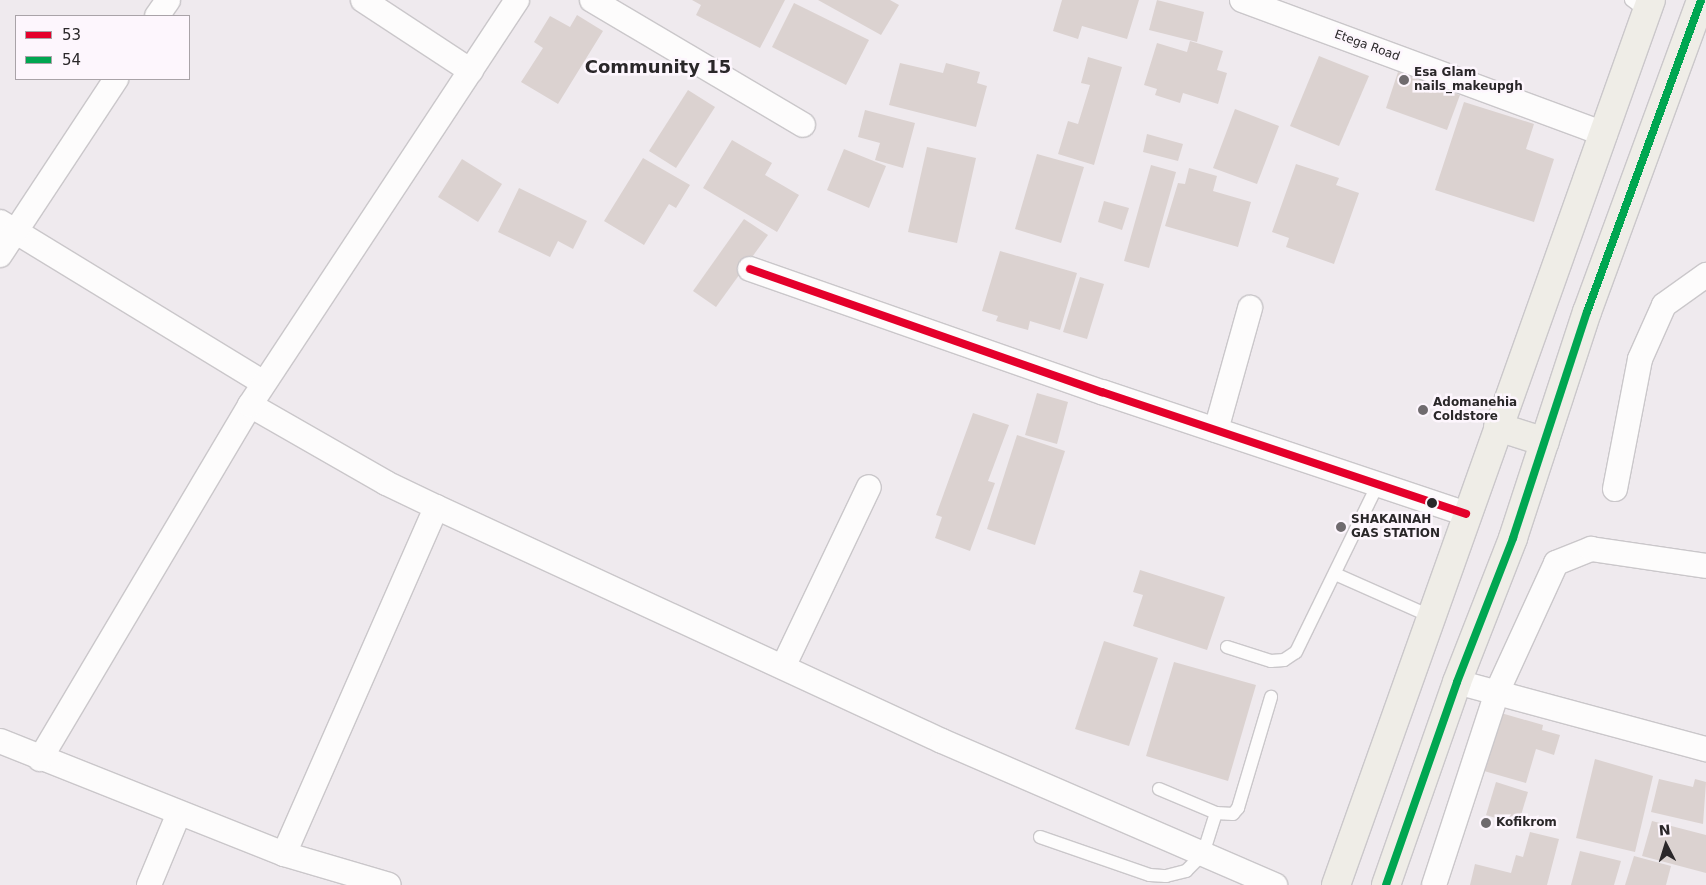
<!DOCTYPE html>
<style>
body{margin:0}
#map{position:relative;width:1706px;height:885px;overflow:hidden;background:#efeaee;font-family:"DejaVu Sans",sans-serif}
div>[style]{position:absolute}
.building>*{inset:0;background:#dbd2d0}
.roads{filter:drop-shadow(1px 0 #cac7ca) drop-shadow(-1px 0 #cac7ca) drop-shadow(0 1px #cac7ca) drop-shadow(0 -1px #cac7ca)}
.service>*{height:12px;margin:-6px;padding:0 6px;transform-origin:6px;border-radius:6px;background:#fdfcfc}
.minor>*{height:24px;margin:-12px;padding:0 12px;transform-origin:12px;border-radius:12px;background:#fdfcfc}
.primary>*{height:28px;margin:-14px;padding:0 14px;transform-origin:14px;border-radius:14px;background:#efede7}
.bus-1>*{height:8px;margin:-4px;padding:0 4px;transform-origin:4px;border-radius:4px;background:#e4002b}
.bus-2>*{height:8px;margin:-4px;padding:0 4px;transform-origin:4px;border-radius:4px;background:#00a651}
.dots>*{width:14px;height:14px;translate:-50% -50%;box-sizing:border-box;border:2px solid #fdf6fd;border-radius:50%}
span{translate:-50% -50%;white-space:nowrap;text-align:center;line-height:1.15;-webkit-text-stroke:5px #fdf6fd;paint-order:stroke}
.street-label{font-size:12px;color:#2a2729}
.poi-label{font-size:12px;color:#2a2729;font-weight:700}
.left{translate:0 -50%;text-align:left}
.district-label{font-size:18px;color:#2a2729;font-weight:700}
.legend{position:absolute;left:15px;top:15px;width:175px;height:65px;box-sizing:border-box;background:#fdf6fd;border:1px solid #a9a3a8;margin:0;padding:6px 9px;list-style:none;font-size:15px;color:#2a2729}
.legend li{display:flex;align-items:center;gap:10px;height:25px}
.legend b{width:25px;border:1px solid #a9a3a8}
.north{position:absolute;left:1641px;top:820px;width:50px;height:50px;-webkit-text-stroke:4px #fdf6fd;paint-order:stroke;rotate:355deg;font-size:14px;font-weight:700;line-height:20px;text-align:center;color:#2a2729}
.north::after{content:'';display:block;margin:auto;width:18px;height:22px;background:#2a2729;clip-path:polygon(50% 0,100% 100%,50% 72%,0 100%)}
</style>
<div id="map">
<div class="building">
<div style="clip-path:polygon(692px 0,785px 0,760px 48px,696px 15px,701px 5px)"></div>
<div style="clip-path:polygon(818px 0,890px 0,899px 5px,881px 35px)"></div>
<div style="clip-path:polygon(1062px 0,1139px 0,1127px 39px,1082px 26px,1078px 39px,1053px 31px)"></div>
<div style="clip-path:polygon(1157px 0,1204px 12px,1197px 42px,1149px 30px)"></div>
<div style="clip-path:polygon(794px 3px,869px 40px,846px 85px,772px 47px)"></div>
<div style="clip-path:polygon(577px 15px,603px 31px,558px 104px,521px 82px,543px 48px,534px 42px,550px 16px,570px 27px)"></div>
<div style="clip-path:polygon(1190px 41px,1223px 51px,1217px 70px,1227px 73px,1218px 104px,1183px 93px,1180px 103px,1155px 95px,1157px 89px,1144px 85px,1157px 43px,1187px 52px)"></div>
<div style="clip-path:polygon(1319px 56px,1369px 76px,1339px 146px,1290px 126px)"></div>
<div style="clip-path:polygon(1088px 57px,1122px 67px,1094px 165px,1058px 154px,1068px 121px,1078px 124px,1090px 85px,1081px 83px)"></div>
<div style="clip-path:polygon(900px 63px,943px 73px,946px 63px,980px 72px,977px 83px,987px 86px,976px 127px,889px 105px)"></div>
<div style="clip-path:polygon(1398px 72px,1460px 95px,1447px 130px,1386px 108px)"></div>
<div style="clip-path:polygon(688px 90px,715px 107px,676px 168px,649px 151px)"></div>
<div style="clip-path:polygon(1464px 102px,1534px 124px,1526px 149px,1554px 159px,1534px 222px,1435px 190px)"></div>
<div style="clip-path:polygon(1235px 109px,1279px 126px,1257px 184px,1213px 168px)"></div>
<div style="clip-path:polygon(865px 110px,915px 123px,903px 168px,875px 160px,880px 143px,858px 137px)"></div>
<div style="clip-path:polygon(1147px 134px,1183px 144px,1178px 161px,1143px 152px)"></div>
<div style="clip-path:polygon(732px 140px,772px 163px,765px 175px,799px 195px,777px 232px,703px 188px)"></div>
<div style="clip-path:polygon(927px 147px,976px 158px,957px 243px,908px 232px)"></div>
<div style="clip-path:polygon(844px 149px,886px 166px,869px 208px,827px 190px)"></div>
<div style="clip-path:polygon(1037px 154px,1084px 167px,1061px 243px,1015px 229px)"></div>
<div style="clip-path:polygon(643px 158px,690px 185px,676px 208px,669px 204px,644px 245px,604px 221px)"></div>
<div style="clip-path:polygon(462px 159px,502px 184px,478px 222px,438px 197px)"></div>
<div style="clip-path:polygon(1296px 164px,1339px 178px,1336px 185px,1359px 193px,1334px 264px,1286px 247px,1289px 238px,1272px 232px)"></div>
<div style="clip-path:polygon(1151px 165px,1176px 172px,1149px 268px,1124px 261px)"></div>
<div style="clip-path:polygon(1189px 168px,1217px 176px,1213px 191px,1251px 202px,1238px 247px,1165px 226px,1178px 183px,1185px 184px)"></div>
<div style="clip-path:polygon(519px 188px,587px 221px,573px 249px,558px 241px,550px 257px,498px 232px)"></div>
<div style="clip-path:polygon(1104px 201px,1129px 208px,1122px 230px,1098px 222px)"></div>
<div style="clip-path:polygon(744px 219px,768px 235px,716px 307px,693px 291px)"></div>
<div style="clip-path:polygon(1000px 251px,1077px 273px,1060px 330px,1030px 321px,1028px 330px,996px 321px,998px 316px,982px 311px)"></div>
<div style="clip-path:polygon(1080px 277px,1104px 284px,1087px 339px,1063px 332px)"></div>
<div style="clip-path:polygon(1037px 393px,1068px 402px,1057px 444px,1025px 435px)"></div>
<div style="clip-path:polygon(973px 413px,1009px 425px,988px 481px,995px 483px,970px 551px,935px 538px,942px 517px,936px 515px)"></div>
<div style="clip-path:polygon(1017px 435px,1065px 451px,1035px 545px,987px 529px)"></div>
<div style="clip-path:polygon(1140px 570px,1225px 597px,1207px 650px,1133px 626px,1143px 595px,1133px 592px)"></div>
<div style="clip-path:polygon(1104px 641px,1158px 658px,1129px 746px,1075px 729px)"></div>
<div style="clip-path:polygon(1174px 662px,1256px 685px,1228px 781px,1146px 756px)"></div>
<div style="clip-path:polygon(1501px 713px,1543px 725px,1542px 730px,1560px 735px,1554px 755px,1536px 749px,1526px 783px,1484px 771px)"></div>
<div style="clip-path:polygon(1595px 759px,1653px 776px,1635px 852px,1576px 838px)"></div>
<div style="clip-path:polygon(1659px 779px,1693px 787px,1695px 779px,1706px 782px,1703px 824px,1651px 812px)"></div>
<div style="clip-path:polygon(1496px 782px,1528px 792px,1518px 825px,1486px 815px)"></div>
<div style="clip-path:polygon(1652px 821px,1706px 835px,1706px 873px,1642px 856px)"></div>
<div style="clip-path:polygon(1530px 832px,1559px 839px,1547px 885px,1470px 885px,1475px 864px,1511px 873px,1516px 855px,1523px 857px)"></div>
<div style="clip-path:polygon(1580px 851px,1621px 861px,1614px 885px,1571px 885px)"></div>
<div style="clip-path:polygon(1634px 856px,1671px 866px,1666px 885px,1625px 885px)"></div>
</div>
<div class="roads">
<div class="service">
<div style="left:1631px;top:0;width:20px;rotate:37deg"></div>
<div style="left:1335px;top:574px;width:104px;rotate:23.9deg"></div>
<div style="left:1227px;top:647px;width:46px;rotate:17.7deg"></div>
<div style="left:1271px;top:661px;width:13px;rotate:-4deg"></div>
<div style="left:1284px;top:660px;width:14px;rotate:-34deg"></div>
<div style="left:1296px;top:652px;width:187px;rotate:-64deg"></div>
<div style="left:1159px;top:789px;width:62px;rotate:22.8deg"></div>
<div style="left:1216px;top:813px;width:17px;rotate:3deg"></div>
<div style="left:1233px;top:814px;width:8px;rotate:-50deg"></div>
<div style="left:1238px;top:808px;width:116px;rotate:-73.4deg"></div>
<div style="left:1040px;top:837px;width:116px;rotate:19.1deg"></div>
<div style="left:1150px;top:875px;width:16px;rotate:4deg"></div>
<div style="left:1166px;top:876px;width:21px;rotate:-14deg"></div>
<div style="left:1186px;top:871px;width:24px;rotate:-45deg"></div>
<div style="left:1203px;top:854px;width:43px;rotate:-72.4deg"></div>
</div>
<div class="minor">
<div style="left:363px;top:0;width:129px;rotate:33.3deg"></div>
<div style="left:592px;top:0;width:245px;rotate:30.6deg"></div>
<div style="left:1242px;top:0;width:387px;rotate:20.3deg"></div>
<div style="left:157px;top:16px;width:19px;rotate:-55deg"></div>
<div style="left:0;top:222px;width:309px;rotate:31.4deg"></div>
<div style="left:0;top:255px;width:211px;rotate:-56.6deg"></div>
<div style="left:750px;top:269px;width:373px;rotate:19.3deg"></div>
<div style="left:1102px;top:392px;width:384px;rotate:18.5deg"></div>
<div style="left:250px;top:405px;width:157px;rotate:29.8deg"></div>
<div style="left:386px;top:483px;width:55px;rotate:25.6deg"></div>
<div style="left:436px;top:507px;width:557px;rotate:24.82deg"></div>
<div style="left:942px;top:741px;width:363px;rotate:23.4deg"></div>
<div style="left:1216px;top:430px;width:127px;rotate:-74.4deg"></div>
<div style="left:1615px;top:489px;width:132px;rotate:-79.1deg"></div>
<div style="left:1640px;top:359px;width:59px;rotate:-66deg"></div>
<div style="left:1664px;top:305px;width:52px;rotate:-35.5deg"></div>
<div style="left:783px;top:667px;width:199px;rotate:-64.5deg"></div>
<div style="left:1457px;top:682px;width:258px;rotate:15.1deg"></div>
<div style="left:0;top:741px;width:306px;rotate:21.7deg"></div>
<div style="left:284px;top:854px;width:109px;rotate:16.4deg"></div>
<div style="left:40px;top:759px;width:412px;rotate:-59.3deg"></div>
<div style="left:250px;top:405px;width:485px;rotate:-56.6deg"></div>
<div style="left:284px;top:854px;width:379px;rotate:-66.3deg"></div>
<div style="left:149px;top:885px;width:78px;rotate:-67.4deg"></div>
<div style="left:1434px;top:885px;width:203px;rotate:-71.9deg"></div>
<div style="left:1497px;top:692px;width:142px;rotate:-65.4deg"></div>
<div style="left:1556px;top:563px;width:38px;rotate:-22deg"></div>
<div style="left:1591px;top:549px;width:116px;rotate:8.4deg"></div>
</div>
<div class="primary">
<div style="left:1498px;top:427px;width:49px;rotate:17.7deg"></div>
<div style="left:1336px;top:885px;width:939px;rotate:-70.41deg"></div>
<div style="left:1386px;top:885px;width:215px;rotate:-70.7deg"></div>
<div style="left:1457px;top:682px;width:155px;rotate:-68.7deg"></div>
<div style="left:1513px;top:538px;width:238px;rotate:-71.9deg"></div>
<div style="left:1587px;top:312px;width:332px;rotate:-69.9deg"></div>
</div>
</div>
<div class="bus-1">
<div style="left:750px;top:269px;width:373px;rotate:19.3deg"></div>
<div style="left:1102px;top:392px;width:384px;rotate:18.5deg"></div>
</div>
<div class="bus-2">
<div style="left:1386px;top:885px;width:215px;rotate:-70.7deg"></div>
<div style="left:1457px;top:682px;width:155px;rotate:-68.7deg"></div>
<div style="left:1513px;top:538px;width:238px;rotate:-71.9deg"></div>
<div style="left:1587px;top:312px;width:332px;rotate:-69.9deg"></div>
</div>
<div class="dots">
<div style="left:1404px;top:80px;background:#6f6b6e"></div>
<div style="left:1423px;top:410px;background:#6f6b6e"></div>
<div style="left:1432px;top:503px;background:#2a2729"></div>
<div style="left:1341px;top:527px;background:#6f6b6e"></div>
<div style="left:1486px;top:823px;background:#6f6b6e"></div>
</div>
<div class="street-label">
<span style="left:1367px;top:46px;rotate:20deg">Etega Road</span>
</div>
<div class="poi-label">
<span class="left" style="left:1414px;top:80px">Esa Glam<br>nails_makeupgh</span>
<span class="left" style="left:1433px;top:410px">Adomanehia<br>Coldstore</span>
<span class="left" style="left:1351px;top:527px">SHAKAINAH<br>GAS STATION</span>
<span class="left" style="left:1496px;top:823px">Kofikrom</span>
</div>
<div class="district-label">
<span style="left:658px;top:67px">Community 15</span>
</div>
<ul class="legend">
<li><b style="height:6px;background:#e4002b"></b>53</li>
<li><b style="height:6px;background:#00a651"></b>54</li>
</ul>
<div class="north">N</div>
</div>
